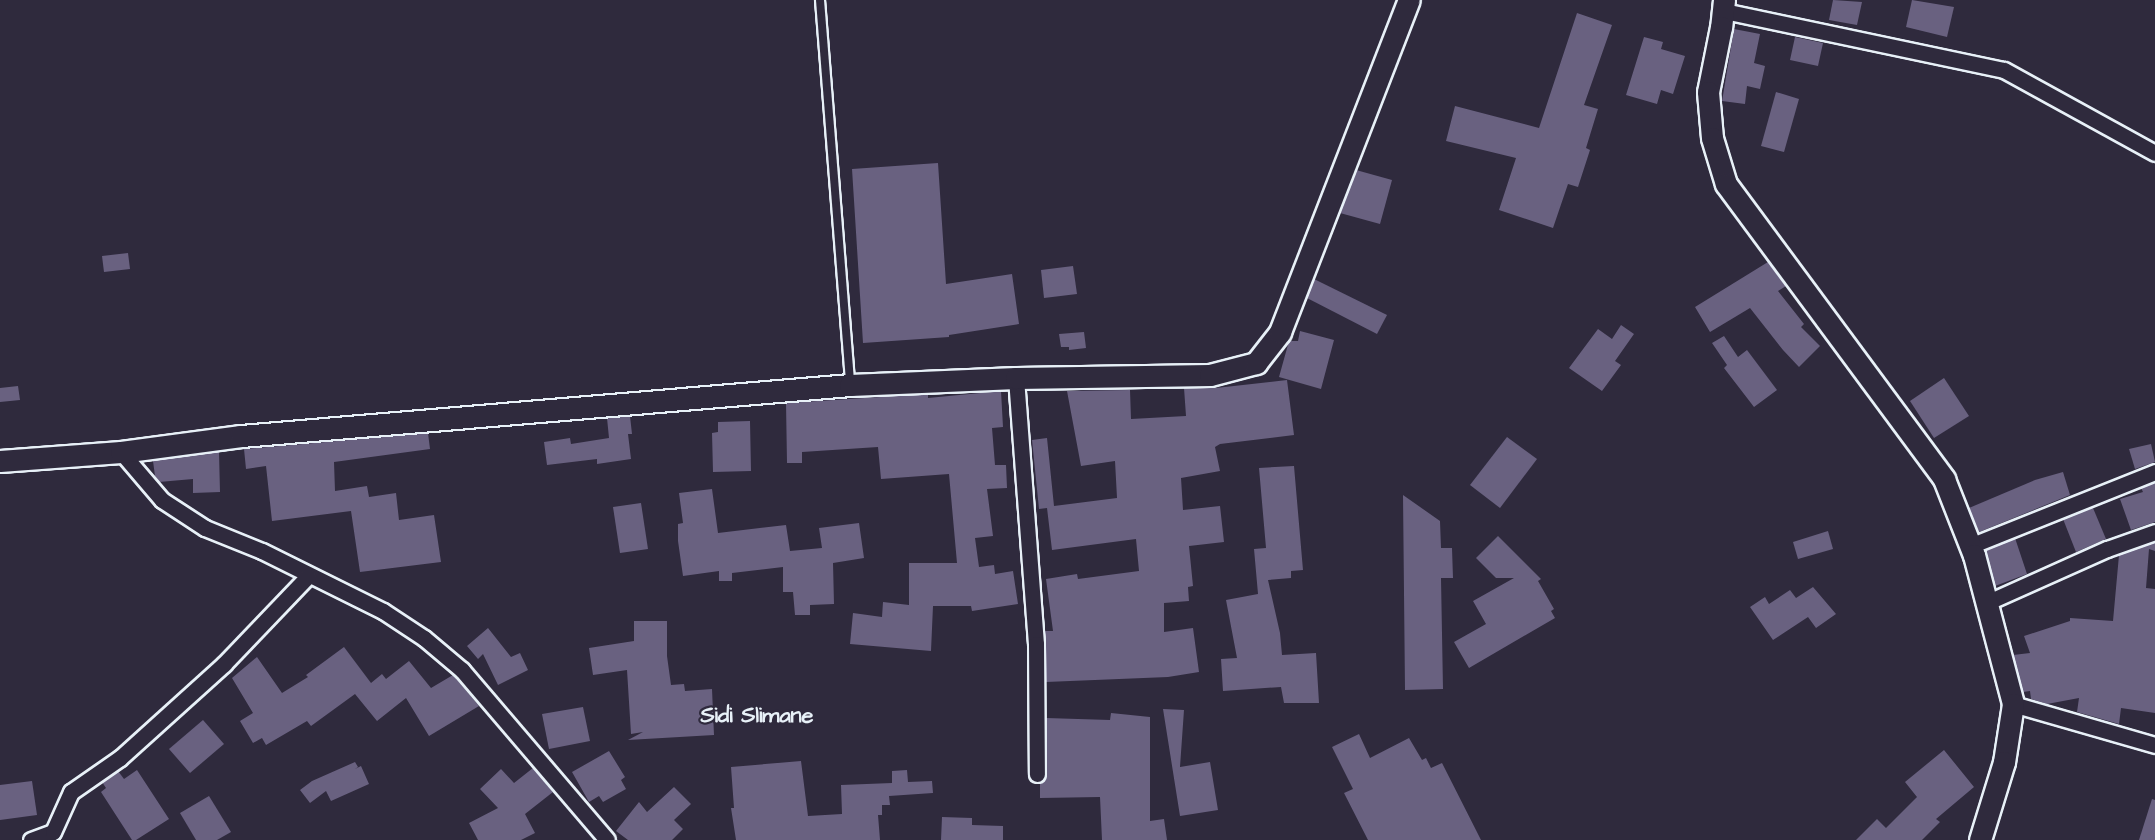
<!DOCTYPE html>
<style>
body{margin:0}
#map{position:relative;width:2155px;height:840px;overflow:hidden;background:#2f2a3d;font-family:"Architects Daughter",sans-serif}
div>[style]{position:absolute}
.building>*{inset:0;background:#696180}
.roads{filter:drop-shadow(2px 0 #e8f1f8) drop-shadow(-2px 0 #e8f1f8) drop-shadow(0 2px #e8f1f8) drop-shadow(0 -2px #e8f1f8)}
.lane>*{height:8px;margin:-4px;padding:0 4px;transform-origin:4px;border-radius:4px;background:#2f2a3d}
.street>*{height:15px;margin:-7.5px;padding:0 7.5px;transform-origin:7.5px;border-radius:7.5px;background:#2f2a3d}
.secondary>*{height:21px;margin:-10.5px;padding:0 10.5px;transform-origin:10.5px;border-radius:10.5px;background:#2f2a3d}
span{translate:-50% -50%;white-space:nowrap;text-align:center;line-height:1.15;-webkit-text-stroke:4.5px #2f2a3d;paint-order:stroke}
.quarter-label{font-size:22px;color:#e8f1f8;font-weight:700}
</style>
<div id="map">
<div class="building">
<div style="clip-path:polygon(1833px 0,1862px 2px,1857px 25px,1829px 20px)"></div>
<div style="clip-path:polygon(1912px 0,1954px 7px,1947px 37px,1906px 27px)"></div>
<div style="clip-path:polygon(1577px 13px,1612px 25px,1584px 105px,1598px 109px,1586px 148px,1590px 150px,1578px 187px,1568px 184px,1553px 228px,1499px 210px,1516px 158px,1446px 141px,1455px 106px,1539px 128px)"></div>
<div style="clip-path:polygon(1734px 29px,1760px 34px,1754px 63px,1765px 66px,1760px 89px,1747px 86px,1745px 104px,1722px 101px)"></div>
<div style="clip-path:polygon(1644px 37px,1663px 42px,1661px 49px,1685px 56px,1673px 94px,1661px 90px,1657px 104px,1626px 95px)"></div>
<div style="clip-path:polygon(1795px 37px,1823px 43px,1818px 66px,1790px 60px)"></div>
<div style="clip-path:polygon(1776px 92px,1799px 99px,1784px 152px,1761px 146px)"></div>
<div style="clip-path:polygon(938px 163px,946px 284px,1012px 274px,1019px 324px,949px 335px,949px 337px,863px 343px,852px 169px)"></div>
<div style="clip-path:polygon(1356px 170px,1392px 180px,1380px 224px,1340px 213px)"></div>
<div style="clip-path:polygon(128px 253px,130px 269px,104px 272px,102px 256px)"></div>
<div style="clip-path:polygon(1768px 262px,1786px 286px,1778px 291px,1804px 324px,1801px 327px,1820px 346px,1799px 367px,1783px 350px,1750px 308px,1710px 332px,1695px 307px)"></div>
<div style="clip-path:polygon(1073px 266px,1077px 294px,1044px 298px,1041px 270px)"></div>
<div style="clip-path:polygon(1314px 279px,1387px 315px,1377px 334px,1307px 298px)"></div>
<div style="clip-path:polygon(1621px 325px,1634px 334px,1615px 361px,1621px 365px,1602px 391px,1569px 368px,1598px 329px,1612px 339px)"></div>
<div style="clip-path:polygon(1300px 331px,1334px 340px,1321px 389px,1279px 377px,1289px 341px,1298px 341px)"></div>
<div style="clip-path:polygon(1084px 332px,1086px 348px,1069px 350px,1069px 347px,1061px 347px,1059px 334px)"></div>
<div style="clip-path:polygon(1724px 336px,1738px 357px,1747px 350px,1777px 390px,1754px 407px,1724px 368px,1727px 365px,1712px 343px)"></div>
<div style="clip-path:polygon(1944px 378px,1969px 416px,1934px 438px,1910px 401px)"></div>
<div style="clip-path:polygon(1287px 380px,1294px 435px,1220px 444px,1215px 447px,1220px 471px,1181px 478px,1183px 510px,1220px 506px,1224px 542px,1189px 546px,1193px 586px,1188px 587px,1189px 601px,1164px 603px,1164px 632px,1193px 628px,1199px 672px,1168px 677px,1046px 682px,1045px 631px,1053px 631px,1046px 579px,1077px 574px,1078px 579px,1139px 571px,1136px 539px,1052px 550px,1047px 508px,1039px 509px,1032px 440px,1047px 438px,1054px 506px,1117px 498px,1115px 461px,1081px 466px,1067px 391px,1130px 390px,1131px 419px,1186px 416px,1184px 388px,1216px 388px)"></div>
<div style="clip-path:polygon(18px 386px,20px 400px,0 402px,0 388px)"></div>
<div style="clip-path:polygon(1001px 391px,1003px 427px,992px 428px,995px 465px,1006px 465px,1007px 488px,987px 489px,993px 536px,975px 538px,979px 567px,994px 565px,995px 574px,1013px 571px,1018px 604px,972px 611px,971px 606px,933px 606px,931px 651px,850px 644px,853px 613px,882px 617px,883px 602px,909px 605px,909px 563px,957px 563px,949px 474px,881px 479px,878px 447px,802px 452px,802px 463px,787px 463px,786px 403px,928px 394px,928px 398px)"></div>
<div style="clip-path:polygon(630px 416px,632px 434px,628px 434px,631px 459px,597px 464px,597px 459px,547px 465px,544px 442px,570px 438px,571px 444px,609px 438px,607px 418px)"></div>
<div style="clip-path:polygon(750px 421px,751px 471px,713px 472px,712px 433px,718px 432px,718px 422px)"></div>
<div style="clip-path:polygon(428px 433px,430px 449px,334px 462px,335px 491px,367px 486px,369px 497px,396px 493px,399px 520px,434px 515px,441px 562px,360px 572px,351px 511px,272px 521px,266px 466px,246px 469px,244px 449px)"></div>
<div style="clip-path:polygon(1507px 437px,1537px 459px,1500px 508px,1470px 485px)"></div>
<div style="clip-path:polygon(2151px 444px,2155px 462px,2135px 469px,2129px 449px)"></div>
<div style="clip-path:polygon(219px 452px,220px 492px,193px 493px,193px 479px,159px 482px,155px 476px,153px 461px)"></div>
<div style="clip-path:polygon(1294px 466px,1303px 570px,1291px 571px,1291px 578px,1268px 580px,1280px 633px,1282px 655px,1316px 653px,1319px 703px,1284px 703px,1281px 687px,1223px 691px,1221px 659px,1237px 658px,1226px 600px,1258px 594px,1254px 549px,1266px 548px,1259px 468px)"></div>
<div style="clip-path:polygon(2063px 472px,2070px 495px,1979px 532px,1969px 508px,2035px 480px)"></div>
<div style="clip-path:polygon(2155px 483px,2155px 522px,2131px 530px,2120px 499px,2143px 492px,2141px 488px)"></div>
<div style="clip-path:polygon(712px 489px,718px 533px,786px 525px,790px 551px,822px 548px,819px 528px,859px 523px,864px 558px,833px 563px,834px 604px,810px 605px,810px 615px,795px 615px,793px 592px,783px 592px,783px 567px,732px 573px,732px 581px,719px 581px,719px 571px,683px 576px,678px 541px,678px 524px,683px 523px,679px 493px)"></div>
<div style="clip-path:polygon(1403px 495px,1440px 521px,1441px 548px,1452px 548px,1453px 578px,1441px 578px,1443px 689px,1405px 690px)"></div>
<div style="clip-path:polygon(641px 503px,648px 549px,620px 553px,613px 507px)"></div>
<div style="clip-path:polygon(2093px 508px,2106px 539px,2076px 552px,2063px 519px)"></div>
<div style="clip-path:polygon(1828px 531px,1833px 549px,1798px 559px,1793px 542px)"></div>
<div style="clip-path:polygon(1498px 536px,1541px 579px,1538px 581px,1554px 609px,1551px 611px,1555px 618px,1469px 668px,1454px 642px,1486px 624px,1473px 601px,1514px 578px,1496px 578px,1476px 558px)"></div>
<div style="clip-path:polygon(2015px 538px,2027px 574px,1995px 586px,1986px 550px)"></div>
<div style="clip-path:polygon(2155px 542px,2155px 551px,2149px 549px,2146px 588px,2155px 589px,2155px 713px,2121px 708px,2119px 724px,2077px 712px,2079px 698px,2047px 704px,2031px 699px,2030px 691px,2023px 692px,2013px 655px,2030px 653px,2024px 636px,2070px 621px,2070px 618px,2113px 621px,2119px 555px)"></div>
<div style="clip-path:polygon(1813px 587px,1836px 614px,1816px 628px,1808px 617px,1773px 640px,1750px 607px,1765px 597px,1769px 604px,1790px 590px,1796px 598px)"></div>
<div style="clip-path:polygon(634px 621px,667px 621px,667px 656px,671px 685px,684px 684px,685px 691px,712px 689px,714px 735px,628px 740px,643px 732px,631px 734px,627px 670px,593px 675px,589px 648px,634px 641px)"></div>
<div style="clip-path:polygon(488px 628px,511px 657px,520px 653px,528px 670px,498px 685px,483px 654px,478px 659px,467px 646px)"></div>
<div style="clip-path:polygon(344px 647px,371px 683px,382px 674px,386px 679px,409px 661px,431px 688px,453px 675px,479px 706px,429px 736px,406px 698px,377px 721px,355px 694px,311px 726px,307px 721px,266px 745px,262px 738px,253px 743px,240px 721px,253px 713px,232px 678px,257px 657px,282px 693px,308px 677px,306px 675px)"></div>
<div style="clip-path:polygon(583px 707px,590px 741px,549px 749px,542px 714px)"></div>
<div style="clip-path:polygon(1163px 709px,1184px 710px,1180px 767px,1210px 762px,1218px 810px,1180px 816px)"></div>
<div style="clip-path:polygon(1111px 713px,1150px 717px,1150px 821px,1164px 819px,1167px 840px,1102px 840px,1100px 797px,1040px 798px,1040px 783px,1047px 774px,1046px 718px,1110px 720px)"></div>
<div style="clip-path:polygon(203px 720px,224px 744px,190px 773px,169px 749px)"></div>
<div style="clip-path:polygon(1359px 734px,1370px 758px,1409px 738px,1422px 760px,1426px 758px,1431px 768px,1442px 763px,1481px 840px,1368px 840px,1344px 793px,1353px 789px,1332px 747px)"></div>
<div style="clip-path:polygon(1944px 750px,1974px 787px,1936px 819px,1940px 822px,1922px 840px,1856px 840px,1877px 819px,1886px 828px,1917px 797px,1905px 782px)"></div>
<div style="clip-path:polygon(609px 751px,625px 777px,621px 780px,626px 789px,603px 802px,599px 796px,589px 802px,572px 772px)"></div>
<div style="clip-path:polygon(801px 761px,808px 816px,842px 814px,841px 785px,892px 783px,892px 771px,907px 770px,908px 782px,932px 781px,933px 793px,889px 796px,890px 805px,882px 805px,882px 815px,878px 815px,880px 840px,736px 840px,731px 808px,734px 808px,731px 767px)"></div>
<div style="clip-path:polygon(355px 762px,358px 767px,355px 769px,361px 766px,369px 784px,331px 801px,326px 791px,310px 803px,300px 790px,312px 781px)"></div>
<div style="clip-path:polygon(533px 768px,553px 792px,525px 814px,535px 833px,521px 840px,478px 840px,469px 823px,498px 808px,480px 789px,501px 769px,514px 783px)"></div>
<div style="clip-path:polygon(137px 770px,169px 819px,136px 840px,132px 840px,101px 792px,106px 788px,102px 782px,118px 771px,124px 779px)"></div>
<div style="clip-path:polygon(32px 781px,37px 815px,0 820px,0 785px)"></div>
<div style="clip-path:polygon(674px 787px,691px 804px,674px 820px,683px 829px,672px 840px,628px 840px,616px 831px,639px 802px,647px 812px)"></div>
<div style="clip-path:polygon(209px 796px,231px 832px,217px 840px,196px 840px,180px 813px)"></div>
<div style="clip-path:polygon(2152px 799px,2155px 800px,2155px 840px,2139px 840px)"></div>
<div style="clip-path:polygon(942px 817px,972px 818px,972px 825px,1003px 826px,1003px 840px,941px 840px)"></div>
</div>
<div class="roads">
<div class="lane">
<div style="left:820px;top:0;width:384px;rotate:85.5deg"></div>
</div>
<div class="street">
<div style="left:1724px;top:11px;width:286px;rotate:11.9deg"></div>
<div style="left:2004px;top:70px;width:172px;rotate:28.8deg"></div>
<div style="left:1016px;top:378px;width:267px;rotate:85.7deg"></div>
<div style="left:1036px;top:644px;width:130px;rotate:89.6deg"></div>
<div style="left:121px;top:452px;width:63px;rotate:49.5deg"></div>
<div style="left:162px;top:500px;width:51px;rotate:33.1deg"></div>
<div style="left:205px;top:528px;width:61px;rotate:22deg"></div>
<div style="left:262px;top:551px;width:135px;rotate:26.4deg"></div>
<div style="left:383px;top:611px;width:49px;rotate:33.4deg"></div>
<div style="left:424px;top:638px;width:50px;rotate:40.1deg"></div>
<div style="left:462px;top:670px;width:223px;rotate:49.5deg"></div>
<div style="left:1970px;top:546px;width:199px;rotate:-21.8deg"></div>
<div style="left:1986px;top:603px;width:133px;rotate:-24.1deg"></div>
<div style="left:2107px;top:549px;width:51px;rotate:-19.5deg"></div>
<div style="left:2013px;top:704px;width:148px;rotate:16.1deg"></div>
<div style="left:31px;top:840px;width:23px;rotate:-20deg"></div>
<div style="left:53px;top:832px;width:44px;rotate:-65.8deg"></div>
<div style="left:71px;top:792px;width:60px;rotate:-34.8deg"></div>
<div style="left:120px;top:758px;width:140px;rotate:-42.1deg"></div>
<div style="left:224px;top:664px;width:122px;rotate:-46.3deg"></div>
</div>
<div class="secondary">
<div style="left:1724px;top:0;width:27px;rotate:96deg"></div>
<div style="left:1721px;top:27px;width:66px;rotate:101.3deg"></div>
<div style="left:1708px;top:92px;width:46px;rotate:85deg"></div>
<div style="left:1712px;top:138px;width:48px;rotate:73.1deg"></div>
<div style="left:1726px;top:184px;width:367px;rotate:53.5deg"></div>
<div style="left:1944px;top:479px;width:82px;rotate:68.5deg"></div>
<div style="left:1974px;top:555px;width:154px;rotate:75.3deg"></div>
<div style="left:2013px;top:704px;width:59px;rotate:98.8deg"></div>
<div style="left:2004px;top:762px;width:82px;rotate:107.1deg"></div>
<div style="left:0;top:461px;width:121px;rotate:-4.3deg"></div>
<div style="left:121px;top:452px;width:121px;rotate:-7.6deg"></div>
<div style="left:241px;top:436px;width:611px;rotate:-4.79deg"></div>
<div style="left:850px;top:385px;width:166px;rotate:-2.4deg"></div>
<div style="left:1016px;top:378px;width:194px;rotate:-0.9deg"></div>
<div style="left:1210px;top:375px;width:48px;rotate:-14.6deg"></div>
<div style="left:1256px;top:363px;width:39px;rotate:-52deg"></div>
<div style="left:1280px;top:332px;width:356px;rotate:-68.8deg"></div>
</div>
</div>
<div class="quarter-label">
<span style="left:757px;top:716px">Sidi Slimane</span>
</div>
</div>
